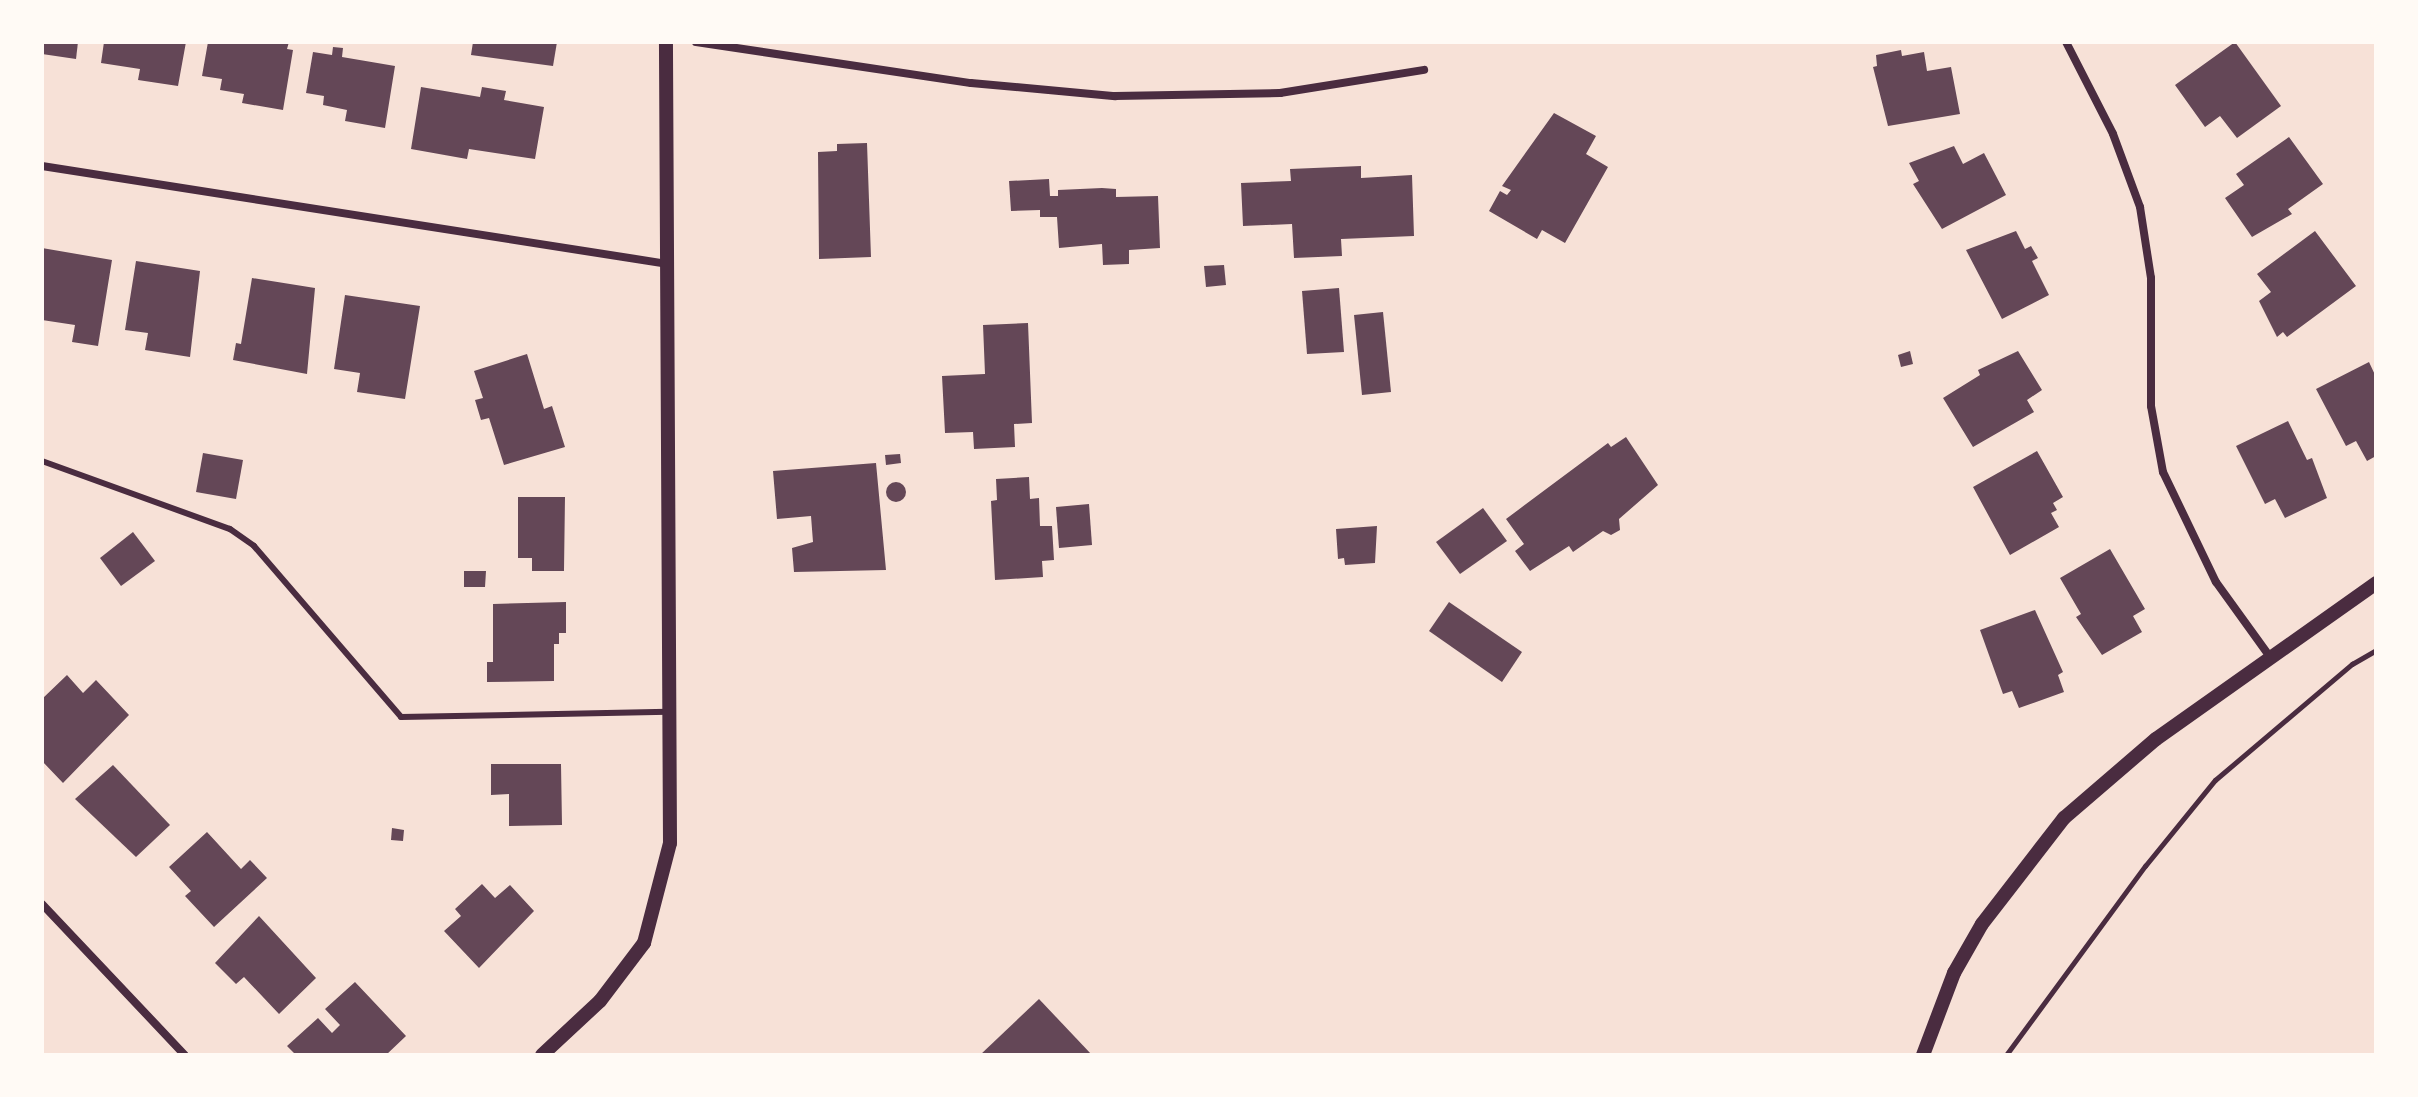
<!DOCTYPE html>
<style>
body{margin:0}
#map{position:relative;width:2418px;height:1097px;overflow:hidden;background:#f7e1d7;font-family:"Source Sans 3",sans-serif}
div>[style]{position:absolute}
.building>*{inset:0;background:#644757}
.round{border-radius:50%}
.path>*{height:5px;margin:-2.5px;padding:0 2.5px;transform-origin:2.5px;border-radius:2.5px;background:#4a2c40}
.service>*{height:6px;margin:-3px;padding:0 3px;transform-origin:3px;border-radius:3px;background:#4a2c40}
.minor>*{height:8px;margin:-4px;padding:0 4px;transform-origin:4px;border-radius:4px;background:#4a2c40}
.tertiary>*{height:14px;margin:-7px;padding:0 7px;transform-origin:7px;border-radius:7px;background:#4a2c40}
span{translate:-50% -50%;white-space:nowrap;text-align:center;line-height:1.15;-webkit-text-stroke:8px #fffaf5;paint-order:stroke}
.frame{position:absolute;inset:0;border:44px solid #fffaf5;pointer-events:none}
</style>
<div id="map">
<div class="building">
<div style="clip-path:polygon(42px 42px,78px 42px,76px 59px,42px 54px)"></div>
<div style="clip-path:polygon(104px 42px,186px 42px,178px 86px,138px 80px,140px 69px,101px 63px)"></div>
<div style="clip-path:polygon(208px 42px,289px 42px,287px 49px,293px 50px,283px 110px,242px 103px,244px 94px,220px 90px,222px 79px,202px 76px)"></div>
<div style="clip-path:polygon(473px 42px,557px 42px,553px 66px,471px 55px)"></div>
<div style="clip-path:polygon(2235px 42px,2281px 106px,2237px 138px,2220px 116px,2205px 127px,2175px 85px)"></div>
<div style="clip-path:polygon(333px 47px,343px 48px,342px 57px,395px 66px,385px 128px,345px 121px,347px 110px,323px 105px,324px 96px,306px 93px,313px 52px,332px 55px)"></div>
<div style="clip-path:polygon(1901px 50px,1902px 56px,1924px 52px,1927px 71px,1951px 67px,1960px 114px,1888px 126px,1873px 67px,1877px 66px,1876px 55px)"></div>
<div style="clip-path:polygon(421px 87px,480px 97px,482px 87px,506px 91px,504px 100px,544px 107px,535px 159px,469px 149px,467px 159px,411px 149px)"></div>
<div style="clip-path:polygon(1554px 113px,1596px 136px,1586px 154px,1608px 167px,1565px 243px,1542px 230px,1537px 239px,1489px 211px,1500px 191px,1507px 195px,1511px 190px,1502px 186px)"></div>
<div style="clip-path:polygon(2289px 137px,2323px 184px,2288px 209px,2292px 214px,2252px 237px,2225px 198px,2244px 185px,2236px 174px)"></div>
<div style="clip-path:polygon(867px 143px,871px 257px,819px 259px,818px 152px,837px 151px,837px 144px)"></div>
<div style="clip-path:polygon(1954px 146px,1963px 164px,1984px 153px,2006px 195px,1942px 229px,1913px 184px,1919px 181px,1909px 163px)"></div>
<div style="clip-path:polygon(1361px 166px,1361px 178px,1412px 175px,1414px 236px,1341px 239px,1342px 256px,1294px 258px,1292px 224px,1243px 226px,1241px 183px,1291px 181px,1290px 169px)"></div>
<div style="clip-path:polygon(1049px 179px,1050px 196px,1058px 196px,1058px 190px,1102px 188px,1116px 189px,1116px 197px,1158px 196px,1160px 248px,1129px 250px,1129px 264px,1103px 265px,1102px 244px,1059px 248px,1057px 217px,1040px 217px,1040px 210px,1011px 211px,1009px 181px)"></div>
<div style="clip-path:polygon(2016px 231px,2025px 249px,2031px 246px,2038px 258px,2032px 261px,2049px 295px,2002px 319px,1966px 250px)"></div>
<div style="clip-path:polygon(2315px 231px,2356px 286px,2287px 337px,2283px 332px,2277px 337px,2259px 301px,2271px 292px,2257px 274px)"></div>
<div style="clip-path:polygon(42px 248px,112px 260px,98px 346px,72px 342px,75px 325px,42px 320px)"></div>
<div style="clip-path:polygon(136px 261px,200px 271px,190px 357px,145px 350px,148px 333px,125px 330px)"></div>
<div style="clip-path:polygon(1224px 265px,1226px 285px,1206px 287px,1204px 266px)"></div>
<div style="clip-path:polygon(252px 278px,315px 288px,307px 374px,233px 360px,236px 343px,241px 344px)"></div>
<div style="clip-path:polygon(1339px 288px,1344px 352px,1307px 354px,1302px 291px)"></div>
<div style="clip-path:polygon(345px 295px,420px 306px,405px 399px,357px 392px,360px 373px,334px 369px)"></div>
<div style="clip-path:polygon(1383px 312px,1391px 392px,1362px 395px,1354px 315px)"></div>
<div style="clip-path:polygon(1028px 323px,1032px 423px,1014px 424px,1015px 447px,974px 449px,973px 432px,945px 433px,942px 376px,985px 374px,983px 325px)"></div>
<div style="clip-path:polygon(1910px 351px,1913px 364px,1901px 367px,1898px 355px)"></div>
<div style="clip-path:polygon(2018px 351px,2042px 390px,2027px 400px,2034px 412px,1973px 447px,1943px 398px,1980px 375px,1978px 370px)"></div>
<div style="clip-path:polygon(527px 354px,544px 409px,552px 406px,565px 447px,504px 465px,489px 418px,481px 420px,475px 400px,483px 398px,474px 371px)"></div>
<div style="clip-path:polygon(2369px 362px,2376px 377px,2376px 456px,2367px 461px,2356px 441px,2346px 446px,2316px 389px)"></div>
<div style="clip-path:polygon(2288px 421px,2307px 460px,2312px 458px,2327px 498px,2285px 518px,2275px 499px,2265px 504px,2236px 446px)"></div>
<div style="clip-path:polygon(1626px 437px,1658px 485px,1619px 519px,1620px 530px,1611px 535px,1603px 531px,1573px 552px,1569px 546px,1530px 571px,1515px 551px,1524px 544px,1506px 519px,1608px 443px,1611px 447px)"></div>
<div style="clip-path:polygon(2037px 451px,2063px 497px,2053px 503px,2057px 510px,2051px 513px,2059px 527px,2010px 555px,1973px 487px)"></div>
<div style="clip-path:polygon(203px 453px,243px 460px,236px 499px,196px 492px)"></div>
<div style="clip-path:polygon(900px 454px,901px 463px,886px 465px,885px 455px)"></div>
<div style="clip-path:polygon(876px 463px,886px 570px,794px 572px,792px 548px,813px 542px,811px 516px,777px 519px,773px 471px)"></div>
<div style="clip-path:polygon(1029px 477px,1030px 499px,1039px 498px,1040px 526px,1052px 526px,1054px 560px,1042px 561px,1043px 577px,995px 580px,991px 501px,997px 500px,996px 479px)"></div>
<div class="round" style="left:886px;top:482px;width:20px;height:20px"></div>
<div style="clip-path:polygon(518px 497px,565px 497px,564px 571px,532px 571px,532px 558px,518px 558px)"></div>
<div style="clip-path:polygon(1089px 504px,1092px 545px,1059px 548px,1056px 507px)"></div>
<div style="clip-path:polygon(1483px 508px,1507px 541px,1460px 574px,1436px 542px)"></div>
<div style="clip-path:polygon(1377px 526px,1375px 563px,1345px 565px,1344px 558px,1338px 559px,1336px 529px)"></div>
<div style="clip-path:polygon(133px 532px,155px 561px,121px 586px,100px 558px)"></div>
<div style="clip-path:polygon(2110px 549px,2145px 609px,2133px 616px,2142px 632px,2102px 655px,2076px 617px,2081px 614px,2060px 578px)"></div>
<div style="clip-path:polygon(464px 571px,486px 571px,485px 587px,464px 587px)"></div>
<div style="clip-path:polygon(566px 602px,566px 633px,559px 633px,559px 644px,554px 644px,554px 681px,487px 682px,487px 662px,493px 662px,493px 604px)"></div>
<div style="clip-path:polygon(1449px 602px,1522px 652px,1502px 682px,1429px 631px)"></div>
<div style="clip-path:polygon(2035px 610px,2063px 672px,2058px 675px,2064px 692px,2019px 708px,2012px 691px,2003px 694px,1980px 630px)"></div>
<div style="clip-path:polygon(67px 675px,83px 693px,96px 680px,129px 715px,63px 783px,42px 761px,42px 699px)"></div>
<div style="clip-path:polygon(491px 764px,561px 764px,562px 825px,509px 826px,509px 794px,491px 795px)"></div>
<div style="clip-path:polygon(113px 765px,170px 825px,136px 857px,75px 799px)"></div>
<div style="clip-path:polygon(392px 828px,404px 830px,403px 841px,391px 840px)"></div>
<div style="clip-path:polygon(207px 832px,241px 869px,250px 860px,267px 878px,214px 927px,185px 896px,191px 891px,169px 867px)"></div>
<div style="clip-path:polygon(482px 884px,495px 898px,510px 885px,534px 911px,479px 968px,444px 931px,461px 916px,455px 909px)"></div>
<div style="clip-path:polygon(259px 916px,316px 978px,279px 1014px,244px 977px,236px 984px,215px 963px)"></div>
<div style="clip-path:polygon(355px 982px,406px 1036px,386px 1055px,296px 1055px,287px 1046px,318px 1018px,332px 1033px,340px 1025px,325px 1009px)"></div>
<div style="clip-path:polygon(1039px 999px,1092px 1055px,980px 1055px)"></div>
</div>
<div class="path">
<div style="left:2006px;top:1055px;width:235px;rotate:-53.7deg"></div>
<div style="left:2145px;top:866px;width:111px;rotate:-50.9deg"></div>
<div style="left:2215px;top:780px;width:180px;rotate:-40.3deg"></div>
<div style="left:2352px;top:664px;width:28px;rotate:-30deg"></div>
</div>
<div class="service">
<div style="left:42px;top:461px;width:200px;rotate:19.9deg"></div>
<div style="left:230px;top:529px;width:29px;rotate:35deg"></div>
<div style="left:254px;top:546px;width:225px;rotate:49.3deg"></div>
<div style="left:401px;top:717px;width:267px;rotate:-1.1deg"></div>
</div>
<div class="minor">
<div style="left:696px;top:42px;width:278px;rotate:8.5deg"></div>
<div style="left:971px;top:83px;width:145px;rotate:5.2deg"></div>
<div style="left:1115px;top:96px;width:165px;rotate:-1deg"></div>
<div style="left:1280px;top:93px;width:146px;rotate:-9.1deg"></div>
<div style="left:2066px;top:42px;width:103px;rotate:62.9deg"></div>
<div style="left:2113px;top:134px;width:78px;rotate:69.7deg"></div>
<div style="left:2140px;top:207px;width:72px;rotate:81.2deg"></div>
<div style="left:2151px;top:278px;width:128px;rotate:90deg"></div>
<div style="left:2151px;top:406px;width:67px;rotate:79.7deg"></div>
<div style="left:2163px;top:472px;width:122px;rotate:64.3deg"></div>
<div style="left:2216px;top:582px;width:92px;rotate:54.2deg"></div>
<div style="left:42px;top:166px;width:634px;rotate:8.9deg"></div>
<div style="left:42px;top:904px;width:208px;rotate:46.6deg"></div>
</div>
<div class="tertiary">
<div style="left:542px;top:1055px;width:79px;rotate:-43deg"></div>
<div style="left:600px;top:1001px;width:73px;rotate:-52.8deg"></div>
<div style="left:644px;top:943px;width:103px;rotate:-75.4deg"></div>
<div style="left:670px;top:843px;width:801px;rotate:-90.29deg"></div>
<div style="left:1923px;top:1055px;width:88px;rotate:-69.3deg"></div>
<div style="left:1954px;top:973px;width:56px;rotate:-60.3deg"></div>
<div style="left:1982px;top:924px;width:134px;rotate:-52.3deg"></div>
<div style="left:2064px;top:818px;width:121px;rotate:-40.7deg"></div>
<div style="left:2156px;top:739px;width:270px;rotate:-35.3deg"></div>
</div>
<div class="frame"></div>
</div>
